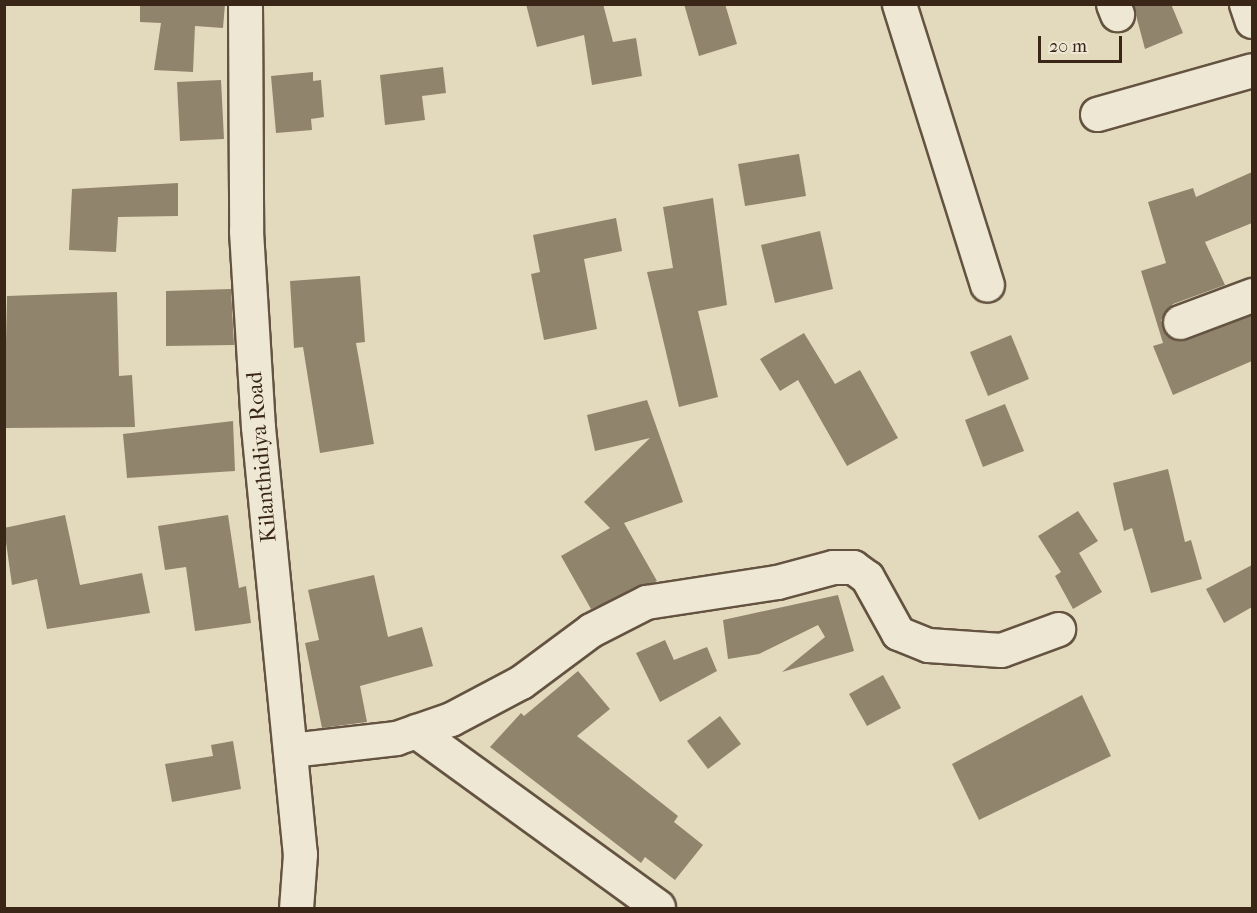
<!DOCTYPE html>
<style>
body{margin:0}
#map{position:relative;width:1257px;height:913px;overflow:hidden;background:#e3dabd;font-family:"IM FELL French Canon",serif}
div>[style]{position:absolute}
.building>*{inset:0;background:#91846d}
.roads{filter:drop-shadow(2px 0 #645340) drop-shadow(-2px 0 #645340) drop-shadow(0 2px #645340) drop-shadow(0 -2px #645340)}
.minor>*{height:33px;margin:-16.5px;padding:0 16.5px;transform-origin:16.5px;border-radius:16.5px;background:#ede7d4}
span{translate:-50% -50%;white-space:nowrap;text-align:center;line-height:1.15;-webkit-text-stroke:4.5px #ede7d4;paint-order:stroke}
.street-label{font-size:22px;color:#392616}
.frame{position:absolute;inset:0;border:6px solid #392616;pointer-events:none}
.scale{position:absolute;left:1038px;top:36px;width:84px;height:27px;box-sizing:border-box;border:3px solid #392616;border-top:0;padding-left:8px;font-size:18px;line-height:21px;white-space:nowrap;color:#392616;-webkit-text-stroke:4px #ede7d4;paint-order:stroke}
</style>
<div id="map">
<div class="building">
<div style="clip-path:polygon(140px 4px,225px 4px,223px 28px,195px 26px,193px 72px,154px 70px,161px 23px,140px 22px)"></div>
<div style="clip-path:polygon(526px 4px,603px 4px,613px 42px,636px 38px,642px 76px,592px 85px,584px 35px,537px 47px)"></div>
<div style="clip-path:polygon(684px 4px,725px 4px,737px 44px,699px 56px)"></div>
<div style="clip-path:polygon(1133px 4px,1171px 4px,1183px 33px,1145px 49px)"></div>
<div style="clip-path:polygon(443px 67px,446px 93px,422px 96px,425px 120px,385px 125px,380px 75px)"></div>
<div style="clip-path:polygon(313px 72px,313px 81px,321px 80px,324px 117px,311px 119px,312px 130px,276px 133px,271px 76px)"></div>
<div style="clip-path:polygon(221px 80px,224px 139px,180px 141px,177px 82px)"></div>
<div style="clip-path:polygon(799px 154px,806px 196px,745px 206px,738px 164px)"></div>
<div style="clip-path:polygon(1252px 172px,1252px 223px,1205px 242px,1225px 285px,1173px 304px,1161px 320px,1168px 336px,1178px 341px,1252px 315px,1252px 361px,1173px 395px,1153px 346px,1163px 343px,1141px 271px,1166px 263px,1148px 202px,1193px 188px,1196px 197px)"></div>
<div style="clip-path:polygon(178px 183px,178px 216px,118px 217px,116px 252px,69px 250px,72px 189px)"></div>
<div style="clip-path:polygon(713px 198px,727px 305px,698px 311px,718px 397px,679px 407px,647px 272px,673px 268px,663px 207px)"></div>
<div style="clip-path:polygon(616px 218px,622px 251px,584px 259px,597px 329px,544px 340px,531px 274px,540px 272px,533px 235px)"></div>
<div style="clip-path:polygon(820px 231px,833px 289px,775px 303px,761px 245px)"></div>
<div style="clip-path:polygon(360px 276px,365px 342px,356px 343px,374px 444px,320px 453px,303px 347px,294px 348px,290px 281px)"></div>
<div style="clip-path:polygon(231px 289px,234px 345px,166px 346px,166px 291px)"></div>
<div style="clip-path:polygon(117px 292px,119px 376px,132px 375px,135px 427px,4px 428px,7px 296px)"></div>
<div style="clip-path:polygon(804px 333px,835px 384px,860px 370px,898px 438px,847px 466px,798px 380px,780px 391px,760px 359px)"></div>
<div style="clip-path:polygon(1011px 335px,1029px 379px,988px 396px,970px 352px)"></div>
<div style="clip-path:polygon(647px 400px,683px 502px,624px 523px,657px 581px,591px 609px,561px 556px,610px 528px,584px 502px,650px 438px,595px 451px,587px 415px)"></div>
<div style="clip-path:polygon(1005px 404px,1024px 451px,983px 467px,965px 420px)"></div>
<div style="clip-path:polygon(233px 421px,235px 471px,127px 478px,123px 434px)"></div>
<div style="clip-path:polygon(1168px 469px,1185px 542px,1191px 540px,1202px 579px,1151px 593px,1132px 528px,1124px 531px,1113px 483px)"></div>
<div style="clip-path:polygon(1078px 511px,1098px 541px,1079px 553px,1102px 592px,1073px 609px,1055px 576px,1061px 572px,1038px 536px)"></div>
<div style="clip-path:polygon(65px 515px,80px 585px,142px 573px,150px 613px,47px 629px,37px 579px,12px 585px,4px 528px)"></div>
<div style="clip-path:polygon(228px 515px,239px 588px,246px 586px,251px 623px,195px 631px,186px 567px,165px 570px,158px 526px)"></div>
<div style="clip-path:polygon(1252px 565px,1252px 607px,1224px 623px,1206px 589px)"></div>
<div style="clip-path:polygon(374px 575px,388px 637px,422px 627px,433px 666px,360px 686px,367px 722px,322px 728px,305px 643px,319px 640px,308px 590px)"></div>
<div style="clip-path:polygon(838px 595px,854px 651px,782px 672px,825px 637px,818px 625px,759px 654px,728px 659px,723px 620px)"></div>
<div style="clip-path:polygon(665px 640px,674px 660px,707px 647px,717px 671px,660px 702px,636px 653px)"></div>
<div style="clip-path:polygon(578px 671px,610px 709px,577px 736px,678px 816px,674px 822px,703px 845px,675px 880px,645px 857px,641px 863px,490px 747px,521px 713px,524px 716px)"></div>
<div style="clip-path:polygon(883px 675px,901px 708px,867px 726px,849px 694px)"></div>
<div style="clip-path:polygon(1082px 695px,1111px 756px,979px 820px,952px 764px)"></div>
<div style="clip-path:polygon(720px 716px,741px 744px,708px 769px,687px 741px)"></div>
<div style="clip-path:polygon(233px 741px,241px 789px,172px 802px,165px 764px,213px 756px,211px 745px)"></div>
</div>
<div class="roads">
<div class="minor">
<div style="left:245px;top:4px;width:227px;rotate:89.7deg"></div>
<div style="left:246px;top:231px;width:196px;rotate:86.5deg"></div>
<div style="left:258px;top:427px;width:429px;rotate:84.4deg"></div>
<div style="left:300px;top:854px;width:54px;rotate:94.2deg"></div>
<div style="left:899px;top:4px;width:294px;rotate:72.6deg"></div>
<div style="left:1113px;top:4px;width:11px;rotate:68deg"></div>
<div style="left:1246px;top:4px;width:18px;rotate:71deg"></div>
<div style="left:1097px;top:114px;width:161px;rotate:-15.8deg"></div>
<div style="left:1180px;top:322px;width:77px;rotate:-20.6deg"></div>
<div style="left:416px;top:731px;width:299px;rotate:36deg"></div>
<div style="left:291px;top:750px;width:106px;rotate:-6.5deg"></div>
<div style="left:396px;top:738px;width:58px;rotate:-19.1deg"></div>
<div style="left:451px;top:719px;width:79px;rotate:-27.9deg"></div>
<div style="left:521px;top:682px;width:87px;rotate:-36.6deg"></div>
<div style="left:591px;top:630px;width:62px;rotate:-27deg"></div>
<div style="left:646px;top:602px;width:133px;rotate:-8.7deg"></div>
<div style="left:777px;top:582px;width:58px;rotate:-15deg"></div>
<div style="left:833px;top:567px;width:20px"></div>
<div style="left:853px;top:567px;width:17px;rotate:36deg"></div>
<div style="left:867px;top:577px;width:64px;rotate:61deg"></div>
<div style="left:898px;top:633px;width:32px;rotate:22deg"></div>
<div style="left:928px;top:645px;width:73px;rotate:3.9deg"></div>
<div style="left:1001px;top:650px;width:61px;rotate:-20.2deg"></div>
</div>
</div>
<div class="street-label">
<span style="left:262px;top:457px;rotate:-95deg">Kilanthidiya Road</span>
</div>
<div class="frame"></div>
<div class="scale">20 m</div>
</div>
